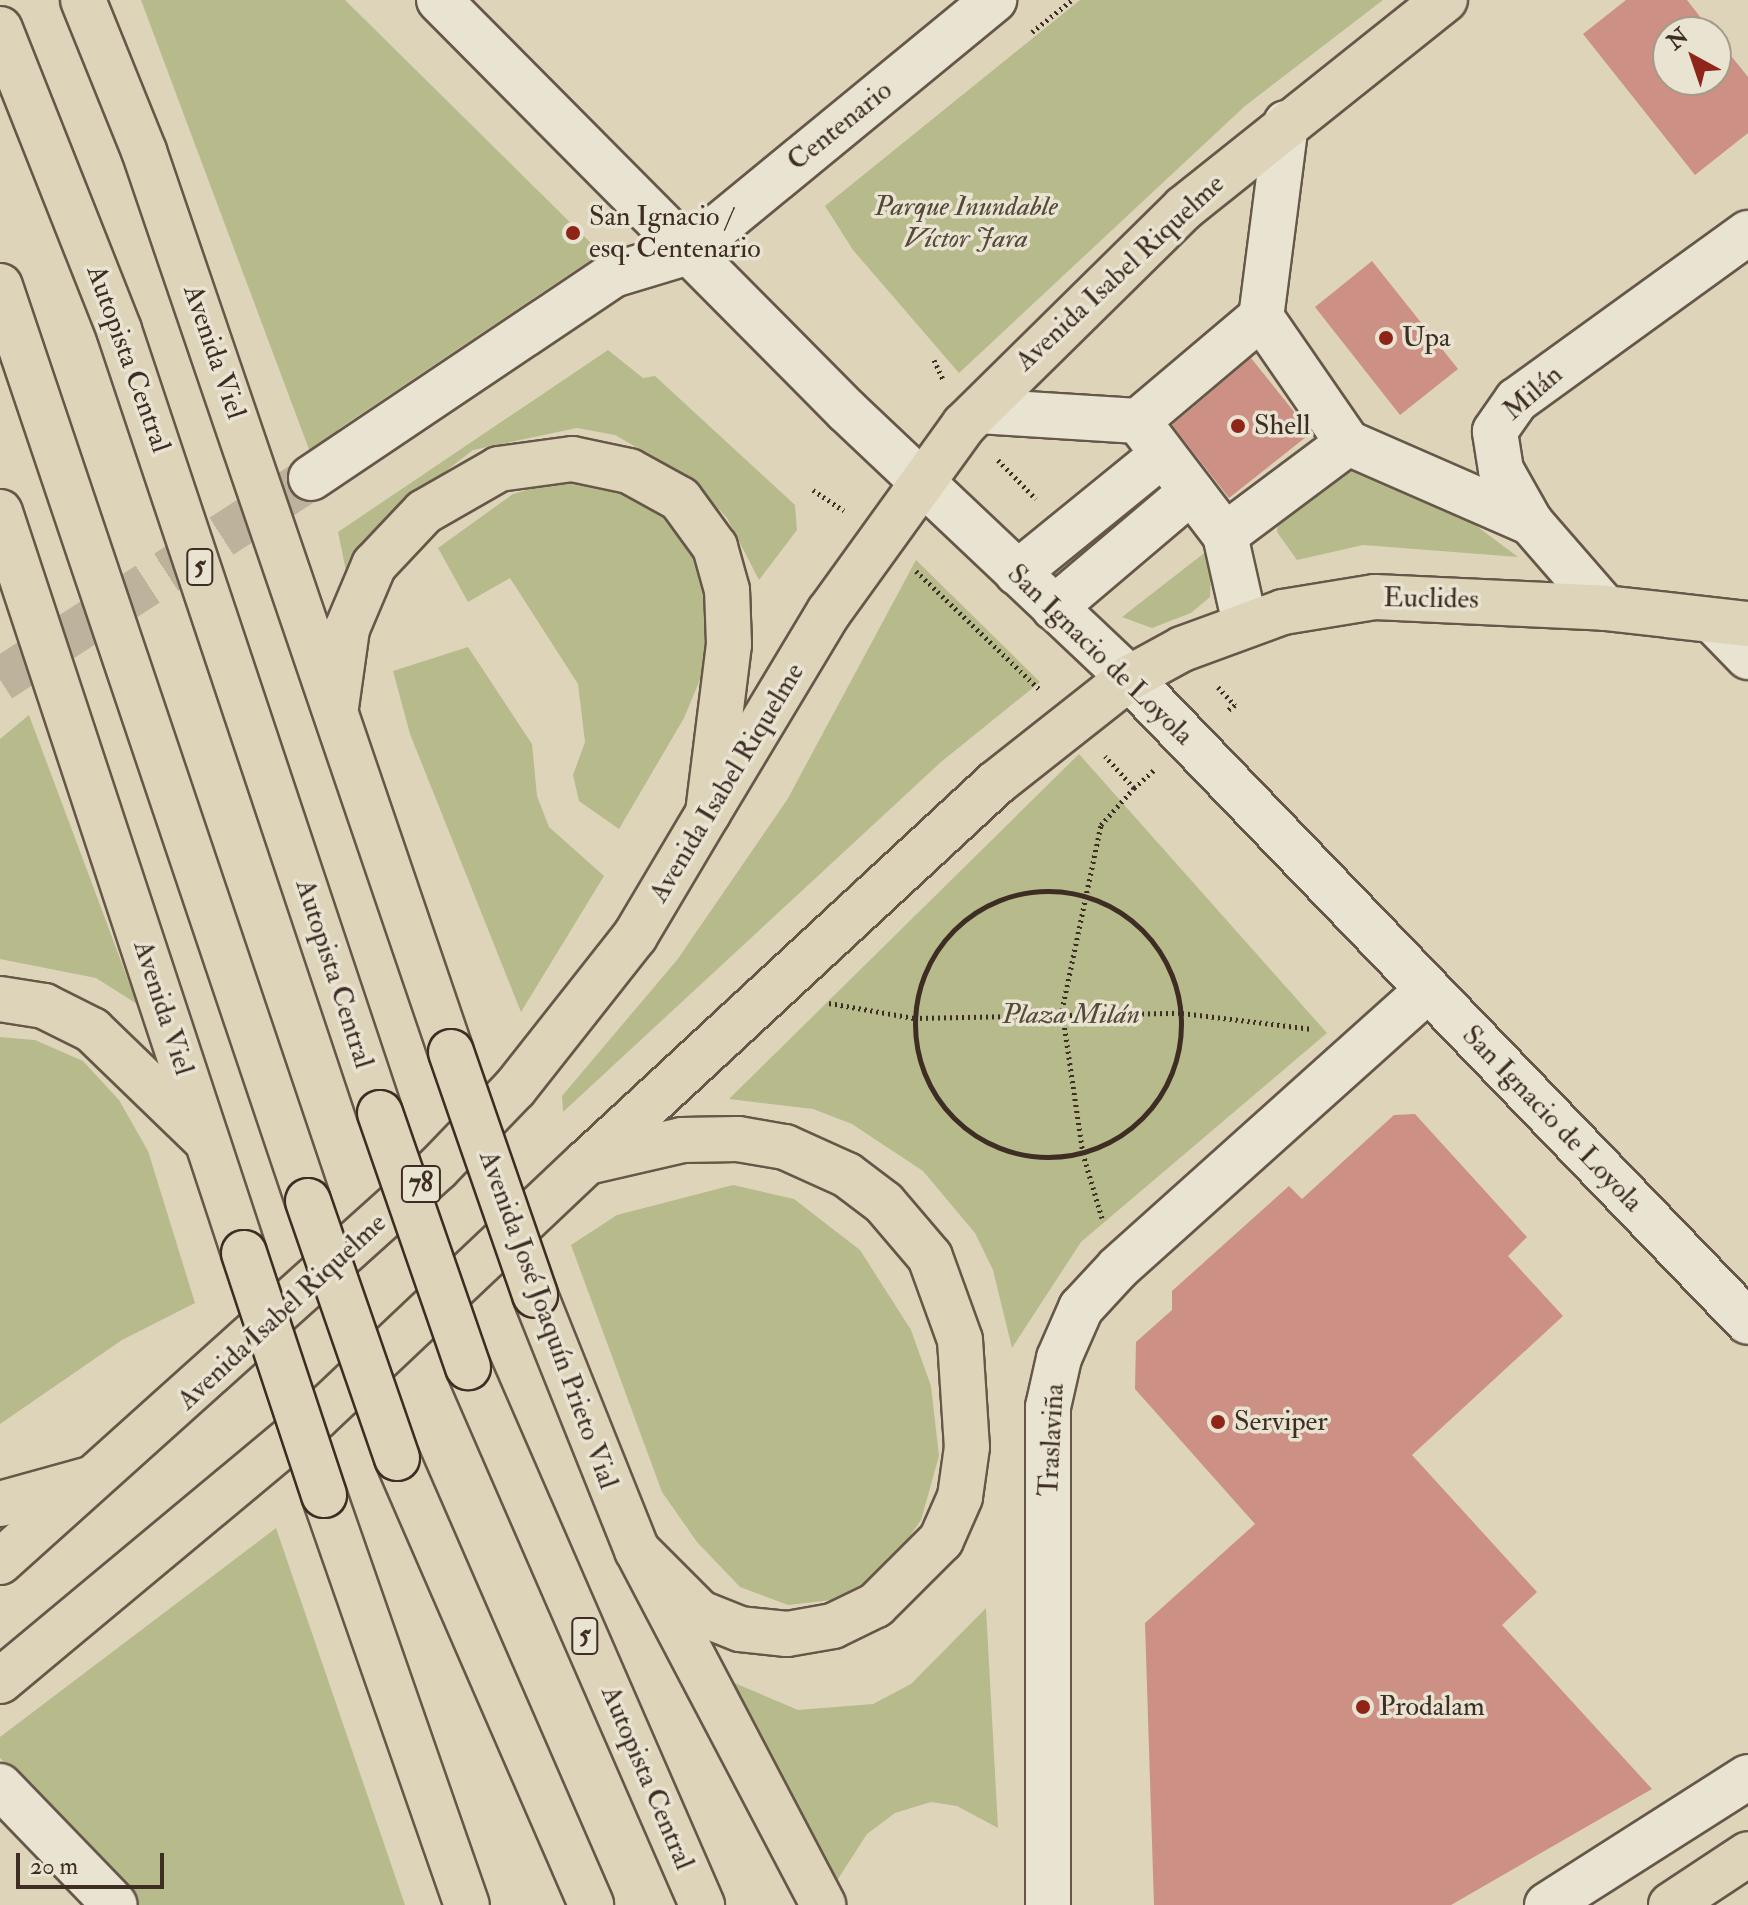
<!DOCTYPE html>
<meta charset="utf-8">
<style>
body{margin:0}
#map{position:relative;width:1748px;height:1905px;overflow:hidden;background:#ddd4ba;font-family:"IM FELL Double Pica",serif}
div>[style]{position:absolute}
.green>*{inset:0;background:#b7bb8b}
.building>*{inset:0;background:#cd9085}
.minor-tunnel>*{height:44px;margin-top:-22px;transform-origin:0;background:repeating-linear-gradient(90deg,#bdb39c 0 44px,transparent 0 66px)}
.path>*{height:5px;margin-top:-2.5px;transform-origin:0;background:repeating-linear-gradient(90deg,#3e2d23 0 2px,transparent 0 6px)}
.path>.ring{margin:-2.5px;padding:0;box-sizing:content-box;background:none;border:5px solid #3e2d23;border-radius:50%}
.roads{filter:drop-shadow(2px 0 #665749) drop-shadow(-2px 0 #665749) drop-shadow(0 2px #665749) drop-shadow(0 -2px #665749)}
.minor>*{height:44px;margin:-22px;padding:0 22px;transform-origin:22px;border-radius:22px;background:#e9e3d2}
.major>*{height:44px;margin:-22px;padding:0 22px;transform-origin:22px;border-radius:22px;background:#ddd4ba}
.highway>*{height:44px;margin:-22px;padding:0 22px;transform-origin:22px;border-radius:22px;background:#ddd4ba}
.bridges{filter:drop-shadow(2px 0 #3e2d23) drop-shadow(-2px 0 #3e2d23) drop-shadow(0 2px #3e2d23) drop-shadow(0 -2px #3e2d23)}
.major-bridge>*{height:44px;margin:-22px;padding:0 22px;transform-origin:22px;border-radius:22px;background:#ddd4ba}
.highway-bridge>*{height:44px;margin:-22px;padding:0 22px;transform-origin:22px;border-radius:22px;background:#ddd4ba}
.dots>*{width:22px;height:22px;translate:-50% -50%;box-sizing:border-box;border:4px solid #e9e3d2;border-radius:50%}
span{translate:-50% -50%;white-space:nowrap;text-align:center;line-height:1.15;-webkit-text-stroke:7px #e9e3d2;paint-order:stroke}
.shield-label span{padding:2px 6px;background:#e9e3d2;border:2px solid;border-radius:6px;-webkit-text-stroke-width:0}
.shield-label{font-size:26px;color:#3e2d23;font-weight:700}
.street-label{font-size:28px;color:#3e2d23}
.park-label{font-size:28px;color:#564938;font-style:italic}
.poi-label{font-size:28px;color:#3e2d23}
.left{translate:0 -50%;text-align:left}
.north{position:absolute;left:1652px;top:16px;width:80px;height:80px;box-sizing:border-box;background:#e9e3d2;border:2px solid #a59a8c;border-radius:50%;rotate:320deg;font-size:22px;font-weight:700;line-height:32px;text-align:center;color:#3e2d23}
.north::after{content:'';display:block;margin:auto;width:28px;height:36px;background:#8f2418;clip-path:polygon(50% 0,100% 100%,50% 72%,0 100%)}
.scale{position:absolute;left:16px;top:1853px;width:148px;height:36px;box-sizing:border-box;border:4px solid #3e2d23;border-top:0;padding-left:10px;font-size:24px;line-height:28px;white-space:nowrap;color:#3e2d23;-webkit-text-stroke:6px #e9e3d2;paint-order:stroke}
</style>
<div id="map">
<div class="green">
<div style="clip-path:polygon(141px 0,345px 0,601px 253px,340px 428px,313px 460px)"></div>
<div style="clip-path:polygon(1080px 0,1383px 0,1245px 106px,959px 373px,853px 250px,825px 206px)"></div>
<div style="clip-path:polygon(608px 350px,643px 378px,655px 376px,795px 505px,797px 530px,759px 580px,727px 518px,690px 478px,615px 435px,577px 428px,473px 450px,402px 505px,347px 576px,338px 532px)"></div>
<div style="clip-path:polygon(1330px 453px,1431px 492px,1518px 557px,1363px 545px,1297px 560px,1277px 532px,1281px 487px)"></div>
<div style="clip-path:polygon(559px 481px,621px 485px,659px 504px,706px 564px,712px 651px,684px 718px,619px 829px,579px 801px,573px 775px,585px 742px,578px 684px,510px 578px,468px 602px,438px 548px,513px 494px)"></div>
<div style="clip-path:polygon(1212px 547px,1210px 597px,1191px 613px,1152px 628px,1122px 617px)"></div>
<div style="clip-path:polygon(916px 560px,1040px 682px,941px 762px,563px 1112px,562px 1096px,677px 960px,787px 800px)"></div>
<div style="clip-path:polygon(468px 647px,532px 744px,537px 796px,549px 827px,604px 876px,521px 1012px,410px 734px,393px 671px)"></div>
<div style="clip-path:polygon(29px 715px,137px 1004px,96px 978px,0 959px,0 739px)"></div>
<div style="clip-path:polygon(1079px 754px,1327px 1033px,1081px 1242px,1012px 1348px,993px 1270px,975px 1233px,923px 1171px,852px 1124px,813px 1109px,729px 1099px)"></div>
<div style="clip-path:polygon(0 1037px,35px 1040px,83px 1061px,119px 1100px,148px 1151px,195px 1303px,122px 1340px,0 1424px)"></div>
<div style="clip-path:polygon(733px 1185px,794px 1199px,860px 1250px,911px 1330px,931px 1386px,939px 1456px,921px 1520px,885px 1572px,832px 1600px,788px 1605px,740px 1587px,697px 1542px,662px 1492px,571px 1245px,617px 1215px)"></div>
<div style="clip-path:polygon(276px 1528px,405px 1905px,134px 1905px,0 1758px,0 1737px)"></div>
<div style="clip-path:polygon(986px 1608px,998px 1828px,957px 1806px,931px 1802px,895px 1813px,867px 1834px,836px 1882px,725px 1679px,798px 1710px,873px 1704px,911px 1684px)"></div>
</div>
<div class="building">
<div style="clip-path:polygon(1626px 0,1687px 0,1712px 32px,1668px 32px,1668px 80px,1716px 80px,1716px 37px,1748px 77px,1748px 133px,1695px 175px,1583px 34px)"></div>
<div style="clip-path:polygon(1372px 261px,1458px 369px,1400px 415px,1315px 307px)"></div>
<div style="clip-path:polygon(1251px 358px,1311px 433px,1229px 498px,1172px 425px)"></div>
<div style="clip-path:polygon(1415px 1114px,1527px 1237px,1508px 1256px,1563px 1316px,1412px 1455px,1537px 1592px,1502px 1625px,1652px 1789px,1451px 1905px,1154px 1905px,1145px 1623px,1255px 1524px,1135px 1389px,1136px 1342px,1172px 1310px,1172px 1291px,1289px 1186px,1302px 1199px,1394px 1115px)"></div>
</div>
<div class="minor-tunnel">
<div style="left:0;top:680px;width:371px;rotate:-33deg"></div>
</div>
<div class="path">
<div style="left:1032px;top:32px;width:51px;rotate:-38.7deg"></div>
<div style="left:934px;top:360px;width:23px;rotate:65deg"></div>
<div style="left:998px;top:460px;width:54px;rotate:45.7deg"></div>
<div style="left:813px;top:490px;width:37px;rotate:34deg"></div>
<div style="left:916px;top:571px;width:170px;rotate:43.8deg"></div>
<div style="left:1218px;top:687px;width:25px;rotate:47deg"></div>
<div style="left:1235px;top:705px;width:10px;rotate:143deg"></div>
<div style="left:1134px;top:788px;width:27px;rotate:-42deg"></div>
<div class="ring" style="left:915px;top:891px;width:261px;height:261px"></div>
<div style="left:829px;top:1003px;width:86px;rotate:10deg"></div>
<div style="left:914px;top:1018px;width:268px;rotate:-1.1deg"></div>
<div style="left:1182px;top:1013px;width:131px;rotate:7deg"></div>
<div style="left:1102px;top:1218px;width:67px;rotate:-106.5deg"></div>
<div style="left:1083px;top:1154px;width:146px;rotate:-98.3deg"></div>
<div style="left:1062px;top:1010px;width:189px;rotate:-78.1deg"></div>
<div style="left:1101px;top:825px;width:50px;rotate:-48.3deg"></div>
<div style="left:1134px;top:788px;width:43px;rotate:-132.2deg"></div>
</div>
<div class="roads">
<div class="minor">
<div style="left:439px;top:0;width:579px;rotate:45.21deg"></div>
<div style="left:847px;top:411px;width:388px;rotate:43.4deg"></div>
<div style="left:1129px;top:678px;width:893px;rotate:46.13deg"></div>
<div style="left:1286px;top:123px;width:196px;rotate:97.3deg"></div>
<div style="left:1261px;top:317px;width:153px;rotate:55.4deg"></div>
<div style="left:1348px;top:443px;width:200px;rotate:23.6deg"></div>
<div style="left:979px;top:411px;width:159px;rotate:3.6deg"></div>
<div style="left:1138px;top:421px;width:161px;rotate:-40.2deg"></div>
<div style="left:1138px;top:421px;width:143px;rotate:52.7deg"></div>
<div style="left:1225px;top:535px;width:154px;rotate:-36.8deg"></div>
<div style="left:311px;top:478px;width:364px;rotate:-33.9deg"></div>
<div style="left:613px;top:275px;width:76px;rotate:-16.8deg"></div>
<div style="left:686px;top:253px;width:399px;rotate:-39.4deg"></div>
<div style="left:1225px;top:535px;width:91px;rotate:77.3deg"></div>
<div style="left:1017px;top:573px;width:186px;rotate:-39.1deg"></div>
<div style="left:1054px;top:608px;width:180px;rotate:-40.3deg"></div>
<div style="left:1605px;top:608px;width:113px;rotate:-131deg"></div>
<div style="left:1531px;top:523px;width:61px;rotate:-119.5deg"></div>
<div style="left:1501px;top:470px;width:39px;rotate:-99deg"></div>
<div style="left:1495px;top:431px;width:38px;rotate:-55deg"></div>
<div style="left:1517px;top:400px;width:285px;rotate:-35.9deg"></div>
<div style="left:1714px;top:622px;width:49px;rotate:45.8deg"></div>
<div style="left:0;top:1786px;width:165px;rotate:46deg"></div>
<div style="left:1048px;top:1905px;width:498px;rotate:-90deg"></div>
<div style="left:1048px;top:1407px;width:50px;rotate:-77.3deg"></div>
<div style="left:1059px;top:1358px;width:55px;rotate:-66.3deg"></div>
<div style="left:1081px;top:1308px;width:54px;rotate:-47.2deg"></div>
<div style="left:1118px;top:1268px;width:416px;rotate:-41.9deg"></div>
<div style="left:1547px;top:1905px;width:238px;rotate:-32.5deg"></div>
</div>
<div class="major">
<div style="left:83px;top:0;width:163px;rotate:68deg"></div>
<div style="left:144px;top:151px;width:952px;rotate:71.18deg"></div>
<div style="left:0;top:512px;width:780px;rotate:71.77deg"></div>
<div style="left:708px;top:813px;width:235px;rotate:-59deg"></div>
<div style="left:829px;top:612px;width:231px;rotate:-54.2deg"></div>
<div style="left:964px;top:425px;width:309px;rotate:-44.6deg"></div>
<div style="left:1184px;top:208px;width:334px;rotate:-38.6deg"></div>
<div style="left:587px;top:1162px;width:558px;rotate:-42.82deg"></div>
<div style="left:996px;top:783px;width:169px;rotate:-38.3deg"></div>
<div style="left:1129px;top:678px;width:60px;rotate:-28.7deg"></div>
<div style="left:1182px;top:649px;width:108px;rotate:-20.1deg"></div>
<div style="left:1283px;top:612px;width:93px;rotate:-9.3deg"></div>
<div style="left:1375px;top:597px;width:230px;rotate:2.7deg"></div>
<div style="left:1605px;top:608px;width:144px;rotate:6.4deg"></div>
<div style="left:535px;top:1295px;width:275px;rotate:68.2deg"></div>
<div style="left:637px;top:1550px;width:401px;rotate:62.3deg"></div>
<div style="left:324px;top:1495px;width:434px;rotate:70.8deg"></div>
<div style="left:1671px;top:1905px;width:92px;rotate:-33.5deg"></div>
</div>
<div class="highway">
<div style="left:0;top:29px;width:324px;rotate:68.4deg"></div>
<div style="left:119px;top:330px;width:825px;rotate:71.57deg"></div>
<div style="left:0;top:286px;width:965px;rotate:71.4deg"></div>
<div style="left:0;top:999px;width:45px;rotate:9deg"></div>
<div style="left:44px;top:1006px;width:54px;rotate:26.6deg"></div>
<div style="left:92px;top:1030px;width:157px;rotate:44deg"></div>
<div style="left:468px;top:1367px;width:587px;rotate:66.49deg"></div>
<div style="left:397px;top:1458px;width:487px;rotate:66.5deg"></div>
<div style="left:0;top:1504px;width:89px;rotate:-15.6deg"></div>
<div style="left:0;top:1562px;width:589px;rotate:-41.97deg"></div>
<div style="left:438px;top:1168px;width:111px;rotate:-46.1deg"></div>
<div style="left:515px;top:1088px;width:194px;rotate:-51.7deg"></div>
<div style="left:635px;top:936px;width:143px;rotate:-59.3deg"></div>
<div style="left:708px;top:813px;width:170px;rotate:-82.9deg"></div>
<div style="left:729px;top:644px;width:54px;rotate:-92.1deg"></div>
<div style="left:727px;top:590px;width:45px;rotate:-105.6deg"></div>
<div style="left:715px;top:547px;width:59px;rotate:-126.1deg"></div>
<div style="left:680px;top:499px;width:58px;rotate:-151.2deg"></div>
<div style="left:629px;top:471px;width:58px;rotate:-168.1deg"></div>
<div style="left:572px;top:459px;width:74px;rotate:172.2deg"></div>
<div style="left:499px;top:469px;width:86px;rotate:150.2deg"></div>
<div style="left:424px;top:512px;width:73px;rotate:133.3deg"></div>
<div style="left:374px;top:565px;width:69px;rotate:112.9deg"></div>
<div style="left:347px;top:629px;width:79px;rotate:98deg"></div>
<div style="left:0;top:1681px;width:411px;rotate:-39.8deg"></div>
<div style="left:316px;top:1418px;width:373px;rotate:-43.4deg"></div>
<div style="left:587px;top:1162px;width:98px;rotate:-13deg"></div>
<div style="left:682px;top:1140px;width:56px;rotate:-1deg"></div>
<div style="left:738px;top:1139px;width:48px;rotate:9.7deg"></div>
<div style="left:785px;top:1147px;width:68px;rotate:24.3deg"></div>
<div style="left:847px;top:1175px;width:46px;rotate:37.1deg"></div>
<div style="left:884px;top:1203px;width:71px;rotate:49.6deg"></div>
<div style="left:930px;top:1257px;width:88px;rotate:70.1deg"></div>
<div style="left:960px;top:1340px;width:107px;rotate:86.3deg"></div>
<div style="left:967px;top:1447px;width:50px;rotate:98deg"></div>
<div style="left:960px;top:1497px;width:47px;rotate:113.8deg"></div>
<div style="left:941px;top:1540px;width:92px;rotate:135deg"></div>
<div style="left:876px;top:1605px;width:48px;rotate:154deg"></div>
<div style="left:833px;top:1626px;width:47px;rotate:170.1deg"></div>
<div style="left:787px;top:1634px;width:47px;rotate:-173.9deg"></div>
<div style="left:740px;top:1629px;width:43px;rotate:-158.2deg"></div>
<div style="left:700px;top:1613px;width:89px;rotate:-135deg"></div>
</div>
</div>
<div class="bridges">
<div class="major-bridge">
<div style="left:451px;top:1052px;width:257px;rotate:70.9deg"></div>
<div style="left:244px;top:1253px;width:255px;rotate:71.7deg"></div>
</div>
<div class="highway-bridge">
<div style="left:380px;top:1113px;width:269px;rotate:70.9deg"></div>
<div style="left:308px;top:1201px;width:272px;rotate:70.9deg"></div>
</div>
</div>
<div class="dots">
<div style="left:573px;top:233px;background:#8f2418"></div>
<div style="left:1386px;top:338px;background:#8f2418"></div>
<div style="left:1238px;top:426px;background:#8f2418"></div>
<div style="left:1218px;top:1422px;background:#8f2418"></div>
<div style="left:1363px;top:1707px;background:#8f2418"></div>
</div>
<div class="shield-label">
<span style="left:200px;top:567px">5</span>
<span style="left:421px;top:1184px">78</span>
<span style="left:585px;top:1636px">5</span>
</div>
<div class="street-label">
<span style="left:840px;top:126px;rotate:-39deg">Centenario</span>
<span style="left:1120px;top:273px;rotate:-43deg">Avenida Isabel Riquelme</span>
<span style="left:214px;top:352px;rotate:71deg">Avenida Viel</span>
<span style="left:128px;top:359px;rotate:70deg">Autopista Central</span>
<span style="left:1533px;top:393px;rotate:-41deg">Milán</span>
<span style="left:1431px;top:599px;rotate:1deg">Euclides</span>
<span style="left:1100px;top:655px;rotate:44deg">San Ignacio de Loyola</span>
<span style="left:727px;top:783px;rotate:-59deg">Avenida Isabel Riquelme</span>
<span style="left:334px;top:974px;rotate:72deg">Autopista Central</span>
<span style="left:163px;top:1008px;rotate:72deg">Avenida Viel</span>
<span style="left:1552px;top:1119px;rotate:46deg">San Ignacio de Loyola</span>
<span style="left:282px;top:1312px;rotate:-43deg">Avenida Isabel Riquelme</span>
<span style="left:548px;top:1320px;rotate:70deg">Avenida José Joaquín Prieto Vial</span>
<span style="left:1052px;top:1440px;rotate:-87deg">Traslaviña</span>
<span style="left:647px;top:1778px;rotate:67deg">Autopista Central</span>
</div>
<div class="park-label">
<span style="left:966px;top:223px">Parque Inundable<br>Víctor Jara</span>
<span style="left:1071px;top:1015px">Plaza Milán</span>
</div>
<div class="poi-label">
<span class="left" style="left:589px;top:233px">San Ignacio /<br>esq. Centenario</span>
<span class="left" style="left:1402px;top:338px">Upa</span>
<span class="left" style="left:1254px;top:426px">Shell</span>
<span class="left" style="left:1234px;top:1422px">Serviper</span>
<span class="left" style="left:1379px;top:1707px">Prodalam</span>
</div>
<div class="north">N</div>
<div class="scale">20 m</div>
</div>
